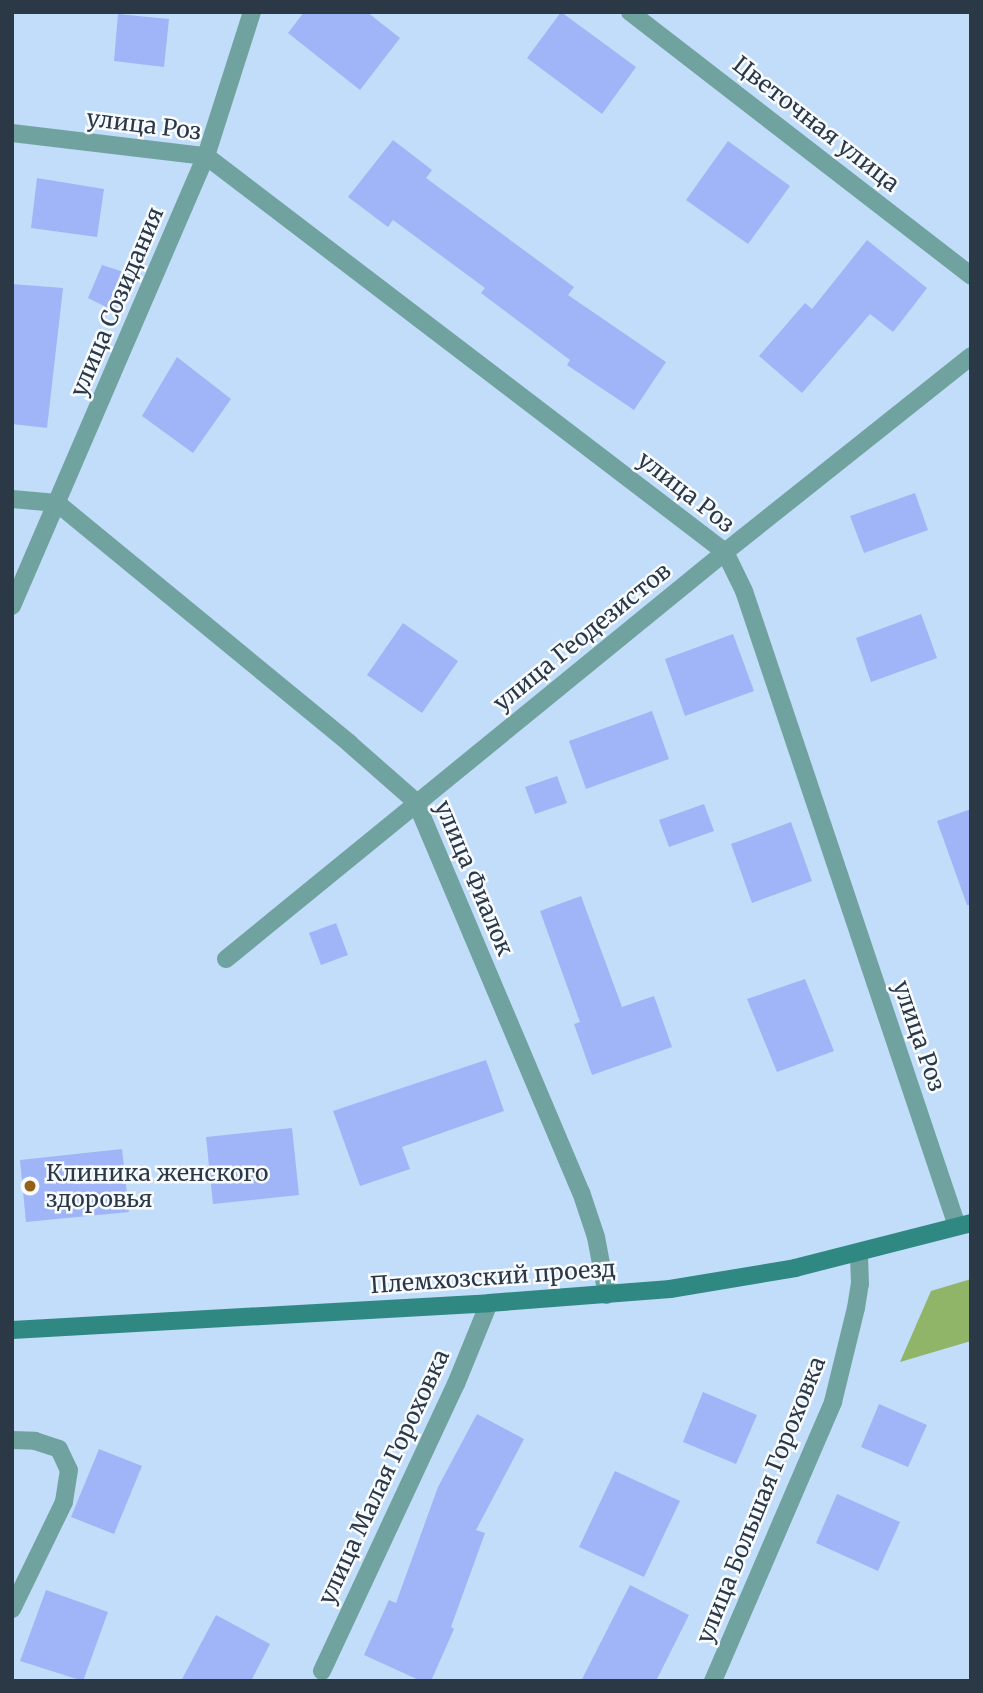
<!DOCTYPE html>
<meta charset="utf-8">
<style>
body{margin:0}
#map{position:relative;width:983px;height:1693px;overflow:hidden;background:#c2ddf9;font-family:Merriweather,serif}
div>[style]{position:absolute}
.green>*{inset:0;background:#90b568}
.building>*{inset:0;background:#a0b5f7}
.lane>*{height:18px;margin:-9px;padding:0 9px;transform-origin:9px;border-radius:9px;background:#70a3a0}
.street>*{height:18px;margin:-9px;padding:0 9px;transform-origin:9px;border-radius:9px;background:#70a3a0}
.secondary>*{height:18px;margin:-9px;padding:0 9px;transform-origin:9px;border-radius:9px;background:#308883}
.dots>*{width:19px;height:19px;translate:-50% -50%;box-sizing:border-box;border:4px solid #f8fbff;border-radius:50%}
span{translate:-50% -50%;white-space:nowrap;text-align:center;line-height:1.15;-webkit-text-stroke:5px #f8fbff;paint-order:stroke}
.street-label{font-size:23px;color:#2b3846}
.poi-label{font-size:23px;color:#2b3846}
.left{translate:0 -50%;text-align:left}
.frame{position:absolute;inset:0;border:14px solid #2b3846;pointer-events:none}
</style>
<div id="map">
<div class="green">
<div style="clip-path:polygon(971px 1279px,971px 1341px,900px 1362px,931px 1291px)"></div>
</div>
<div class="building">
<div style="clip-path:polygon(304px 12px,367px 12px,400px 38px,360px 90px,288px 33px)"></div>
<div style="clip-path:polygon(561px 12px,636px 67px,602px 114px,527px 58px)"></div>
<div style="clip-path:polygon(118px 14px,169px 19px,164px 67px,114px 61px)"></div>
<div style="clip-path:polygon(393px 140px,432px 170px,426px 178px,574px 287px,568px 295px,666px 362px,634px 410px,567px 365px,570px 360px,481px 293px,485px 288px,393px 220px,388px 227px,348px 197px)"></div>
<div style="clip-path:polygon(728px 141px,790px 186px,748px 244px,686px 200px)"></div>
<div style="clip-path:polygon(37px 178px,104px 189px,97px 237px,31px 228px)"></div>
<div style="clip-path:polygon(867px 240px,927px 288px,893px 332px,870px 314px,802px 393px,759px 356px,805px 303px,812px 309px)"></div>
<div style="clip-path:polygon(102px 265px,133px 275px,116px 312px,88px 298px)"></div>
<div style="clip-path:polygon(12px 284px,63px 288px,47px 428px,12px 424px)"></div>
<div style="clip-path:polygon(177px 357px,231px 399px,193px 453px,142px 416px)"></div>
<div style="clip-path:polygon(915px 493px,928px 530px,864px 553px,850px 516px)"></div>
<div style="clip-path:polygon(921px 614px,937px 658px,871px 682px,856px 638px)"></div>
<div style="clip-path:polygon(403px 623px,458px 661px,422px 713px,367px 675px)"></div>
<div style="clip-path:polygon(733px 634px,754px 691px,685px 716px,665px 659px)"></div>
<div style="clip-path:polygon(652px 711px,669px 759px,586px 789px,569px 741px)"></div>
<div style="clip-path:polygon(557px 776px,567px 803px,535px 814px,525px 787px)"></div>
<div style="clip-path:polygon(704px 804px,714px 831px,669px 847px,659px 820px)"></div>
<div style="clip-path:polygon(971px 809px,971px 905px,967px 905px,937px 821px)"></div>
<div style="clip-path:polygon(791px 822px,812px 881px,752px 903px,731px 844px)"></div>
<div style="clip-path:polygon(581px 896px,622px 1007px,654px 996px,672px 1047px,592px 1075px,574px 1024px,580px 1022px,540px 911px)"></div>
<div style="clip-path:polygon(336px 923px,348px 955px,321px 965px,309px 933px)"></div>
<div style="clip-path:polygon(805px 979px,834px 1051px,777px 1072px,747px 999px)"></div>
<div style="clip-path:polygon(486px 1060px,504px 1111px,402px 1147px,410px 1169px,360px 1186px,333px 1111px)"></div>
<div style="clip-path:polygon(292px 1128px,299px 1195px,213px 1204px,206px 1137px)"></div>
<div style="clip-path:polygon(122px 1149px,129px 1212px,26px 1222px,20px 1160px)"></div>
<div style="clip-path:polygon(703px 1392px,757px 1415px,736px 1464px,683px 1442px)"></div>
<div style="clip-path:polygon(879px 1404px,927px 1425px,908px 1467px,861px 1447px)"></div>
<div style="clip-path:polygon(477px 1414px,524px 1439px,476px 1530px,485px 1533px,451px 1627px,454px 1629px,431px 1681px,421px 1681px,364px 1655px,389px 1600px,396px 1603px,438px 1487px)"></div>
<div style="clip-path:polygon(99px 1449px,142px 1466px,114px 1534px,71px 1517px)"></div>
<div style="clip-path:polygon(615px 1471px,680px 1501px,644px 1577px,579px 1547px)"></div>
<div style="clip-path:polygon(837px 1494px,900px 1522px,878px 1571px,816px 1543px)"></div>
<div style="clip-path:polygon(630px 1585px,689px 1615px,656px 1681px,581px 1681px)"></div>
<div style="clip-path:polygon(46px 1590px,108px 1612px,83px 1681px,20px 1661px)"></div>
<div style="clip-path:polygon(216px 1615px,270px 1644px,251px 1681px,181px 1681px)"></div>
</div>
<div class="lane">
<div style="left:12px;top:1440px;width:23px;rotate:2deg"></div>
<div style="left:35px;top:1441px;width:25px;rotate:18deg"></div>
<div style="left:59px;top:1449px;width:23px;rotate:65deg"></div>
<div style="left:69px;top:1470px;width:32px;rotate:99deg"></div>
<div style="left:64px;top:1502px;width:119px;rotate:115.9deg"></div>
</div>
<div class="street">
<div style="left:630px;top:12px;width:431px;rotate:37.7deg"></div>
<div style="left:12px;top:133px;width:195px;rotate:6.8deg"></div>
<div style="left:206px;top:156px;width:653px;rotate:37.34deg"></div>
<div style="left:725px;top:552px;width:43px;rotate:64deg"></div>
<div style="left:744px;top:591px;width:670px;rotate:71.46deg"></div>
<div style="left:12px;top:499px;width:45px;rotate:5.1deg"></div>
<div style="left:57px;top:503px;width:379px;rotate:39.4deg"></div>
<div style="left:350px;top:744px;width:88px;rotate:41.3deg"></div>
<div style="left:416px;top:802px;width:423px;rotate:67.1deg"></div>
<div style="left:581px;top:1192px;width:47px;rotate:71.6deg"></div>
<div style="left:596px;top:1237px;width:59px;rotate:79.3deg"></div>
<div style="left:12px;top:606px;width:490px;rotate:-66.7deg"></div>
<div style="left:206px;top:156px;width:151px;rotate:-72.3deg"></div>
<div style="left:226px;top:959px;width:644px;rotate:-39.2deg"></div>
<div style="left:725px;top:552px;width:315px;rotate:-38.5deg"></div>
<div style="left:322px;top:1671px;width:317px;rotate:-65deg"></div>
<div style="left:456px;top:1384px;width:87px;rotate:-67.8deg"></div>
<div style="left:713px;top:1681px;width:304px;rotate:-66.7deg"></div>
<div style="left:833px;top:1402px;width:97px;rotate:-76.3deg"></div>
<div style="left:856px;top:1308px;width:24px;rotate:-81deg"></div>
<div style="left:860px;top:1284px;width:31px;rotate:-92deg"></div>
</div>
<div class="secondary">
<div style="left:12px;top:1330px;width:478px;rotate:-3.2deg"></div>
<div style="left:489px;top:1303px;width:182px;rotate:-4.4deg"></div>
<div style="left:670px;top:1289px;width:127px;rotate:-9.5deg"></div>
<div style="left:795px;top:1268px;width:182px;rotate:-14.3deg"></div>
</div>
<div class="dots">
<div style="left:30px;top:1186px;background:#966117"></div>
</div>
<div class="street-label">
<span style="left:816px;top:124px;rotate:38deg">Цветочная улица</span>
<span style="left:144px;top:125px;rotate:7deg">улица Роз</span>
<span style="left:117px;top:302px;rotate:-67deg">улица Созидания</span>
<span style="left:686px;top:492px;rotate:38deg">улица Роз</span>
<span style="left:582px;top:637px;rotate:-39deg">улица Геодезистов</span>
<span style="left:474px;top:878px;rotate:67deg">улица Фиалок</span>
<span style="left:919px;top:1036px;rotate:71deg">улица Роз</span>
<span style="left:493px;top:1277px;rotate:-4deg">Племхозский проезд</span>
<span style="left:384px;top:1477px;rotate:-65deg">улица Малая Гороховка</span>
<span style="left:761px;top:1500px;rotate:-68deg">улица Большая Гороховка</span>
</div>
<div class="poi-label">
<span class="left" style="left:46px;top:1186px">Клиника женского<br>здоровья</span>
</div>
<div class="frame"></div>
</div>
